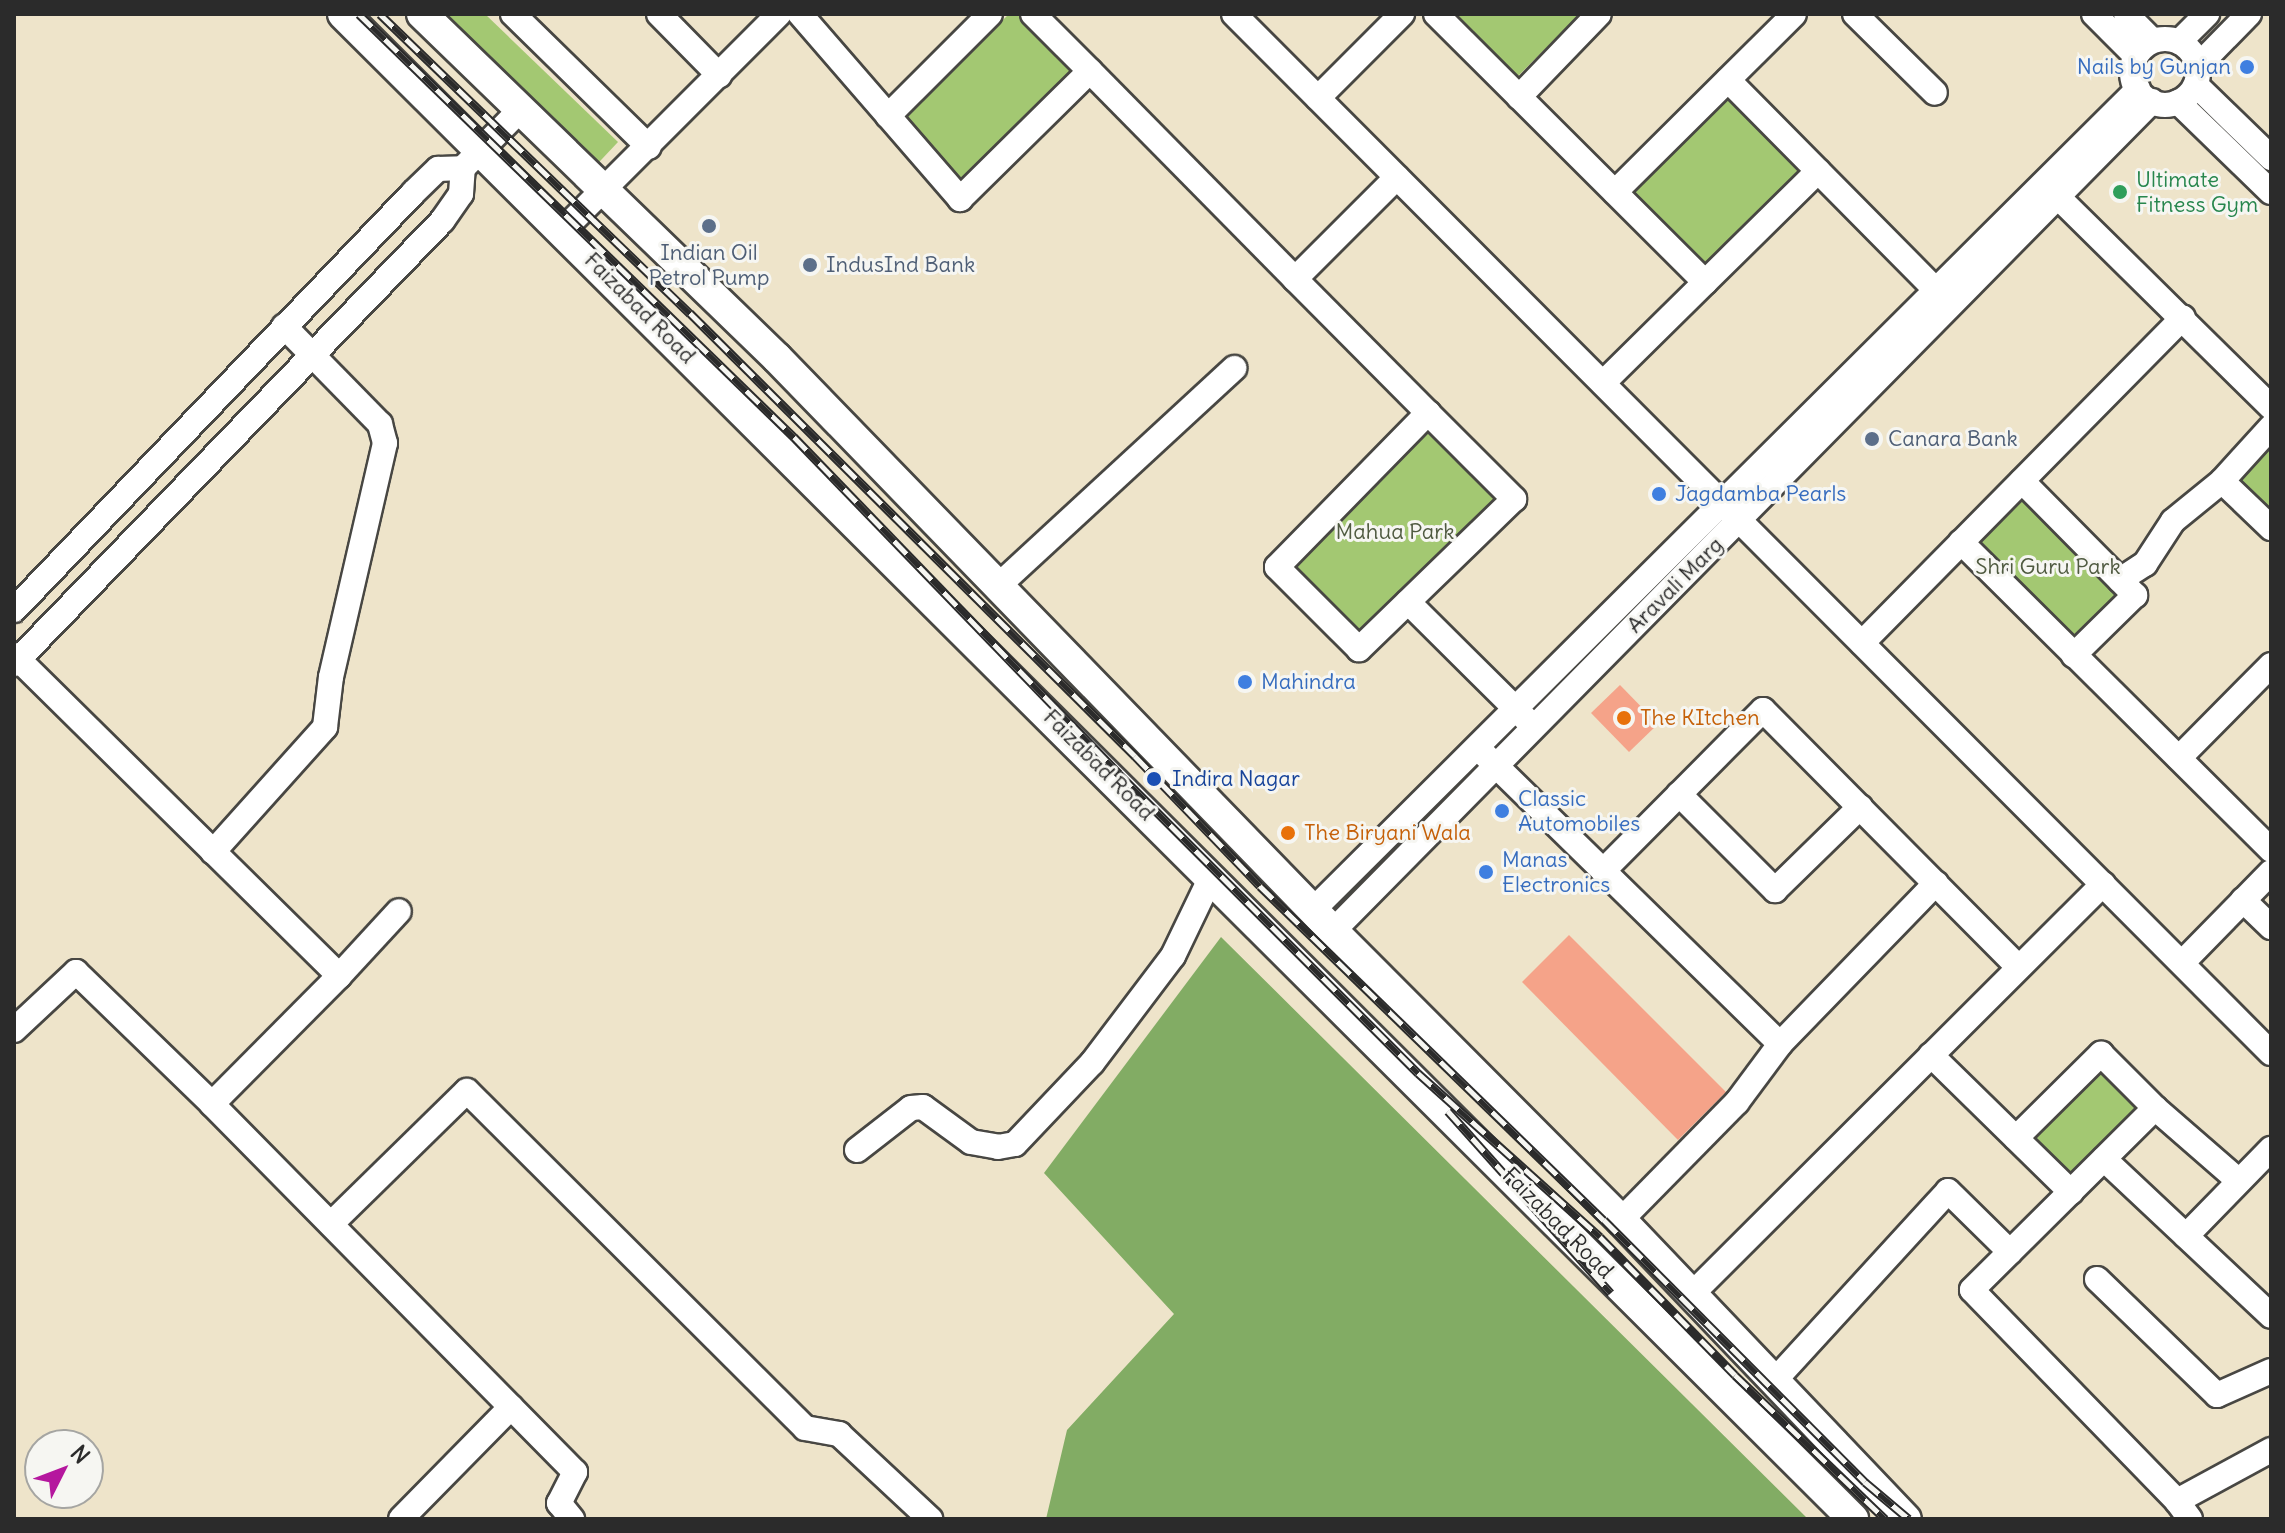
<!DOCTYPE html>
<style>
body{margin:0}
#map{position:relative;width:2285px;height:1533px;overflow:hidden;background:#eee4ca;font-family:Delius,sans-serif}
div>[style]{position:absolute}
.green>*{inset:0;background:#a3c872}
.forest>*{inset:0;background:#82ac64}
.building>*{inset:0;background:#f5a389}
.roads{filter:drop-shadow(2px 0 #484743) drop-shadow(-2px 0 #484743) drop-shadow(0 2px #484743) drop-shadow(0 -2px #484743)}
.minor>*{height:24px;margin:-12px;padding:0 12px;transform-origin:12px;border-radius:12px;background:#fff}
.minor>.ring{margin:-12px;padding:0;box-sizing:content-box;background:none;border:24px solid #fff;border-radius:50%}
.major>*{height:30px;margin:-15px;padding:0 15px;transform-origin:15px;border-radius:15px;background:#fff}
.rail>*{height:9px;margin-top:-4.5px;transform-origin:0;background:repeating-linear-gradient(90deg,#f6f6f2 0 18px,#2b2b2b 0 36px);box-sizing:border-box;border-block:2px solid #2b2b2b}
.dots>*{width:22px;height:22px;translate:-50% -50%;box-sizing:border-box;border:4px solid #f6f6f2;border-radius:50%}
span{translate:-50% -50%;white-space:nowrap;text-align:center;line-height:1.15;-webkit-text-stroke:6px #f6f6f2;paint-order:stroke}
.shop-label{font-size:22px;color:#366cbe}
.right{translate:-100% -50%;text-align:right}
.left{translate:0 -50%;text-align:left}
.leisure-label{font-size:22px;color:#27864d}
.service-label{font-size:22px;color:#4e5e75}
.street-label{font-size:22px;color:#2b2b2b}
.park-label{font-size:22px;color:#4f5a40}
.food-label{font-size:22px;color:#c56008}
.transit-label{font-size:22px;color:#164399}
.frame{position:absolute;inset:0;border:16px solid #2b2b2b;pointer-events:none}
.north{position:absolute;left:24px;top:1429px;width:80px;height:80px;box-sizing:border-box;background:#f6f6f2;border:2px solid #a5a5a2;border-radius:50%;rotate:48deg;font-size:22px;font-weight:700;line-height:32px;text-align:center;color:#2b2b2b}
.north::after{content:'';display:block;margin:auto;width:28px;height:36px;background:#b5179e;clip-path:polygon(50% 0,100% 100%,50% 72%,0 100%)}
</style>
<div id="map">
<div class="green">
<div style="clip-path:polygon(418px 14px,485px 14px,618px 142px,586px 176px)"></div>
<div style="clip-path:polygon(1009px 14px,1019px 14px,1074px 71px,961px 183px,903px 118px)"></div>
<div style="clip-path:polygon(1452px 14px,1578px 14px,1579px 15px,1516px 78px)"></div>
<div style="clip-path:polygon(1730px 94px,1803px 169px,1702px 266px,1630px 192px)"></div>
<div style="clip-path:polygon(1430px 427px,1499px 497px,1359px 637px,1290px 567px)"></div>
<div style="clip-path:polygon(2271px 447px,2271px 513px,2238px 481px)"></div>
<div style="clip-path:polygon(2020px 494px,2120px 595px,2076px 639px,1976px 538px)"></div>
<div style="clip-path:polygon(2102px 1064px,2146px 1109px,2072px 1183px,2028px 1138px)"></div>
</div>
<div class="forest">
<div style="clip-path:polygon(1221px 937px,1808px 1519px,1046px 1519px,1067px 1430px,1174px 1314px,1044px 1173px)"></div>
</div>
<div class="building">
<div style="clip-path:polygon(1620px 685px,1658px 724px,1629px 752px,1591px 713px)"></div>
<div style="clip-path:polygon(1569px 935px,1726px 1092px,1678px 1140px,1522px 982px)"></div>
</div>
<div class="roads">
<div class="minor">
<div style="left:513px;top:14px;width:190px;rotate:44.4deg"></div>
<div style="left:659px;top:14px;width:86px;rotate:45.5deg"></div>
<div style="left:800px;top:14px;width:245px;rotate:49.1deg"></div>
<div style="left:960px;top:199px;width:182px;rotate:-44.6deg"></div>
<div style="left:1033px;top:14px;width:81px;rotate:45deg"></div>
<div style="left:1090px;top:71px;width:292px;rotate:45.4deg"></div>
<div style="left:1295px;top:279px;width:189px;rotate:45.2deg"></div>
<div style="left:1428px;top:413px;width:122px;rotate:45deg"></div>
<div style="left:1514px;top:499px;width:216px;rotate:135.9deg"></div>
<div style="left:1359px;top:649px;width:116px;rotate:-135deg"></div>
<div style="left:1277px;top:567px;width:216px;rotate:-45.6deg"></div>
<div style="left:1234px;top:14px;width:1468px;rotate:45.06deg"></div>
<div style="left:1436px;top:14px;width:380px;rotate:44.9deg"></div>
<div style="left:1855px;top:14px;width:112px;rotate:44.6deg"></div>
<div style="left:2094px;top:14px;width:59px;rotate:45deg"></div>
<div style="left:2126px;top:14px;width:38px;rotate:45deg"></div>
<div class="ring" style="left:2132px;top:39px;width:42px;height:42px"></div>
<div style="left:2179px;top:42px;width:40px;rotate:-45deg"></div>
<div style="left:2198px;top:66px;width:73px;rotate:-45.6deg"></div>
<div style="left:1728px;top:80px;width:310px;rotate:45.3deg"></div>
<div style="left:2196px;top:85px;width:105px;rotate:44.2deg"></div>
<div style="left:1519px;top:97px;width:115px;rotate:-46.1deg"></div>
<div style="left:1318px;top:98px;width:119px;rotate:-45deg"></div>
<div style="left:2178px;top:102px;width:129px;rotate:44.1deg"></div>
<div style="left:888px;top:116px;width:144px;rotate:-45deg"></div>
<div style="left:1615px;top:192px;width:252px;rotate:-44.8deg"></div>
<div style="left:2058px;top:197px;width:299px;rotate:44.6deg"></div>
<div style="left:563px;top:230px;width:305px;rotate:-45deg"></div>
<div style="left:1295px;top:279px;width:144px;rotate:-45deg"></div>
<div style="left:1603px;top:383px;width:302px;rotate:-44.6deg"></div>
<div style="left:2271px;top:427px;width:73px;rotate:132.2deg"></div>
<div style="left:2222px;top:481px;width:68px;rotate:43.8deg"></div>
<div style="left:2022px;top:481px;width:161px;rotate:45.3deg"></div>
<div style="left:2135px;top:595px;width:86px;rotate:135.5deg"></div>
<div style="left:1961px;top:542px;width:437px;rotate:44.8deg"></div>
<div style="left:2120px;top:580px;width:30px;rotate:-33deg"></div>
<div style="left:2145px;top:564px;width:51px;rotate:-56.9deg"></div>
<div style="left:2173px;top:521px;width:63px;rotate:-39.2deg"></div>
<div style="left:997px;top:587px;width:323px;rotate:-42.7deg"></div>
<div style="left:1408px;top:602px;width:169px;rotate:44.8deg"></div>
<div style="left:14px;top:610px;width:577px;rotate:-46.26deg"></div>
<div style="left:413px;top:193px;width:35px;rotate:-44deg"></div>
<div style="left:438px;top:169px;width:25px;rotate:-2deg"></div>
<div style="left:1862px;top:643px;width:457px;rotate:-45.4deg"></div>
<div style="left:14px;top:655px;width:457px;rotate:44.6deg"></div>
<div style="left:339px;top:976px;width:88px;rotate:-47.3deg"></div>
<div style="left:14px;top:664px;width:616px;rotate:-45.99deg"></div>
<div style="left:442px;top:221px;width:33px;rotate:-55deg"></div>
<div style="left:461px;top:194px;width:26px;rotate:-86deg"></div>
<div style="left:463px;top:168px;width:80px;rotate:-45.5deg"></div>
<div style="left:1485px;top:755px;width:413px;rotate:44.4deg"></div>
<div style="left:2179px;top:758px;width:131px;rotate:-45.3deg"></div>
<div style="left:1679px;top:794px;width:136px;rotate:45deg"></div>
<div style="left:1775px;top:890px;width:119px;rotate:-44.3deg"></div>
<div style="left:213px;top:852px;width:168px;rotate:-48.1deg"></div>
<div style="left:325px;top:727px;width:50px;rotate:-83.2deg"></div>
<div style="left:331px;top:677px;width:240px;rotate:-77deg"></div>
<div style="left:385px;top:443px;width:20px;rotate:-105deg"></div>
<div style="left:380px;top:424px;width:137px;rotate:-134.4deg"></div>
<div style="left:1603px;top:871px;width:227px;rotate:-45.2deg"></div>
<div style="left:1763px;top:710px;width:363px;rotate:45.2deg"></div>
<div style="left:2243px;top:900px;width:39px;rotate:44deg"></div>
<div style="left:1313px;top:910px;width:1164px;rotate:-44.86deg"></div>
<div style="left:1333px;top:931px;width:1166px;rotate:-45.38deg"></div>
<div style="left:2182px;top:963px;width:127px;rotate:-45.6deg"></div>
<div style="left:14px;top:1030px;width:85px;rotate:-43.1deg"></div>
<div style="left:76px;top:972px;width:190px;rotate:44.1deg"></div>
<div style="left:212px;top:1104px;width:517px;rotate:45.39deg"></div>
<div style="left:575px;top:1472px;width:35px;rotate:117deg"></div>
<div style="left:559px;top:1503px;width:21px;rotate:51deg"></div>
<div style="left:1931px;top:1055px;width:196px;rotate:44.4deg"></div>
<div style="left:212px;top:1104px;width:180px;rotate:-45.2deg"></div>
<div style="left:2155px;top:1108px;width:258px;rotate:135.2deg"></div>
<div style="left:1972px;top:1290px;width:294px;rotate:45.8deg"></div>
<div style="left:2177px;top:1501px;width:22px;rotate:54deg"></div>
<div style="left:2016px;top:1138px;width:120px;rotate:-44.7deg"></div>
<div style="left:2101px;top:1054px;width:76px;rotate:45deg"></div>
<div style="left:2155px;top:1108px;width:111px;rotate:41deg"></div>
<div style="left:857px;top:1150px;width:68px;rotate:-37.9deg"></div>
<div style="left:911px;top:1108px;width:12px;rotate:-5deg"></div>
<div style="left:923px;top:1107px;width:59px;rotate:36.1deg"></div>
<div style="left:971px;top:1142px;width:27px;rotate:10deg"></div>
<div style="left:998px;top:1147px;width:17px;rotate:-10deg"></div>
<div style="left:1015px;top:1144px;width:112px;rotate:-46.5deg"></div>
<div style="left:1092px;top:1063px;width:134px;rotate:-52.9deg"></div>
<div style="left:1173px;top:956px;width:88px;rotate:-64.3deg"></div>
<div style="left:2104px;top:1159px;width:229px;rotate:43.2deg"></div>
<div style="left:1621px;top:1220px;width:165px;rotate:-45.5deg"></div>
<div style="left:1737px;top:1102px;width:72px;rotate:-53.4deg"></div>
<div style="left:1780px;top:1044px;width:224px;rotate:-45.9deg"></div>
<div style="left:331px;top:1224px;width:190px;rotate:-44.4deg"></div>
<div style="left:467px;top:1091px;width:477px;rotate:44.9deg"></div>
<div style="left:805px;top:1428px;width:35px;rotate:10deg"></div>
<div style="left:839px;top:1434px;width:125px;rotate:43deg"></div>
<div style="left:2186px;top:1236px;width:122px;rotate:-45.7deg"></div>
<div style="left:2097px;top:1279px;width:167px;rotate:44deg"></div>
<div style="left:2217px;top:1395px;width:59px;rotate:-24deg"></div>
<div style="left:1691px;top:1295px;width:582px;rotate:-44.93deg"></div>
<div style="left:1775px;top:1380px;width:256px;rotate:-47.5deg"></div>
<div style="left:1948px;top:1191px;width:87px;rotate:44.5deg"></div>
<div style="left:2177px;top:1501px;width:107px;rotate:-28.5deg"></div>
<div style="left:401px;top:1519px;width:157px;rotate:-45.5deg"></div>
</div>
<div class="major">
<div style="left:343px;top:14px;width:2132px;rotate:44.9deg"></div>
<div style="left:422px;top:14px;width:494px;rotate:44.1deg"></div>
<div style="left:777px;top:358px;width:798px;rotate:45.86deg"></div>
<div style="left:1333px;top:931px;width:408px;rotate:45.1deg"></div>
<div style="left:1621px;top:1220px;width:413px;rotate:46.4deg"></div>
</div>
</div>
<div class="rail">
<div style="left:359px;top:14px;width:607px;rotate:44.2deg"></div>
<div style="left:794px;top:437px;width:468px;rotate:46deg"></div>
<div style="left:1119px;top:774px;width:423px;rotate:45deg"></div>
<div style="left:1418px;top:1073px;width:245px;rotate:42deg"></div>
<div style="left:1600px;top:1237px;width:193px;rotate:45.6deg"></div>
<div style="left:1735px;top:1375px;width:208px;rotate:43.8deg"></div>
<div style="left:380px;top:14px;width:431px;rotate:44deg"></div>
<div style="left:690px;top:313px;width:628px;rotate:44.87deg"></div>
<div style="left:1135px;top:756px;width:180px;rotate:46.1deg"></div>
<div style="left:1260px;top:886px;width:479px;rotate:44.2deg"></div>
<div style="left:1604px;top:1220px;width:370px;rotate:45.1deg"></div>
<div style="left:1865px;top:1482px;width:57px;rotate:40.1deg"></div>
<div style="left:1448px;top:1111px;width:244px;rotate:48.2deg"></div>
</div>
<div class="dots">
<div style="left:2247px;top:67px;background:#3f7fe0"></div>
<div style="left:2120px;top:192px;background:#2e9e5b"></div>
<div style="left:709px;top:226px;background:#5c6f8a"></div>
<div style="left:810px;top:265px;background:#5c6f8a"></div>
<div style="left:1872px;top:439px;background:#5c6f8a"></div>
<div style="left:1659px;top:494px;background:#3f7fe0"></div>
<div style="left:1245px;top:682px;background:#3f7fe0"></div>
<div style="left:1624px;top:718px;background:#e8710a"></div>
<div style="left:1154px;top:779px;background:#1a4fb4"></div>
<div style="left:1502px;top:811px;background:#3f7fe0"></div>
<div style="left:1288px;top:833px;background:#e8710a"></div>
<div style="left:1486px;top:872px;background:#3f7fe0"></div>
</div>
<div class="shop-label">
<span class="right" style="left:2231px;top:67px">Nails by Gunjan</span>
<span class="left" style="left:1675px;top:494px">Jagdamba Pearls</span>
<span class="left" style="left:1261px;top:682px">Mahindra</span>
<span class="left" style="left:1518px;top:811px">Classic<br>Automobiles</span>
<span class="left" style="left:1502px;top:872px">Manas<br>Electronics</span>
</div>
<div class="leisure-label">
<span class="left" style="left:2136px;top:192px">Ultimate<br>Fitness Gym</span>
</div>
<div class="service-label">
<span style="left:709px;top:265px">Indian Oil<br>Petrol Pump</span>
<span class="left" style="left:826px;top:265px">IndusInd Bank</span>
<span class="left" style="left:1888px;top:439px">Canara Bank</span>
</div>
<div class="street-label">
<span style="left:640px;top:308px;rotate:45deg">Faizabad Road</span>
<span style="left:1675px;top:585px;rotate:-45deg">Aravali Marg</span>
<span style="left:1099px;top:765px;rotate:45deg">Faizabad Road</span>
<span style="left:1558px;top:1223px;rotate:45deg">Faizabad Road</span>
</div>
<div class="park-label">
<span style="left:1395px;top:532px">Mahua Park</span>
<span style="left:2048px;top:567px">Shri Guru Park</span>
</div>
<div class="food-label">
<span class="left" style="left:1640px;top:718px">The KItchen</span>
<span class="left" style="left:1304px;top:833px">The Biryani Wala</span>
</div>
<div class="transit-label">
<span class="left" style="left:1172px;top:779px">Indira Nagar</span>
</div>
<div class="frame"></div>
<div class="north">N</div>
</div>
